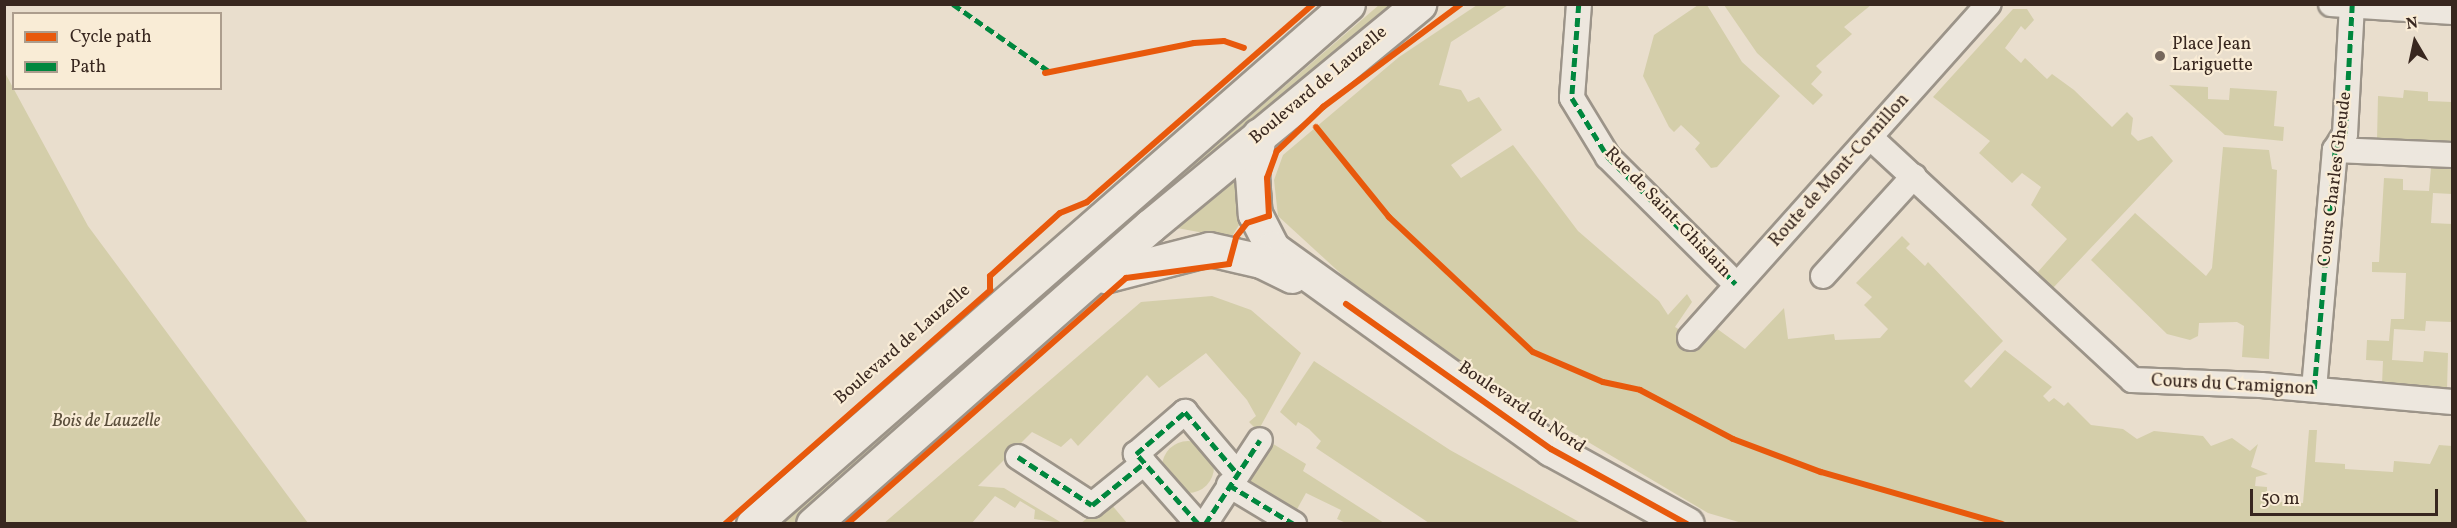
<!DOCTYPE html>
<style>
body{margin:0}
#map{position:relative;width:2457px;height:528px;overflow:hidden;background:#e9decd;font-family:Vollkorn,serif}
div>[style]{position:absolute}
.green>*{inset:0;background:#d4ceaa}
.round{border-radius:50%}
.roads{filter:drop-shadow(2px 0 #9c9489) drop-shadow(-2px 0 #9c9489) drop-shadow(0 2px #9c9489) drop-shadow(0 -2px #9c9489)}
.street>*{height:24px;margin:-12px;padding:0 12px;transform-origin:12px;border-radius:12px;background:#ede7de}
.secondary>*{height:33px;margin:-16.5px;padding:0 16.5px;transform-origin:16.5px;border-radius:16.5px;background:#ede7de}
.quiet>*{height:4.5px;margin-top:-2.25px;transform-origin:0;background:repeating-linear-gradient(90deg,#00873e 0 9px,transparent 0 13.5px)}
.cycleway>*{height:6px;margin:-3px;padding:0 3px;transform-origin:3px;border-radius:3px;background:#e8590c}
.dots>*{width:16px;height:16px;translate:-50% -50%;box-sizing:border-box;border:3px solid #f9ecd6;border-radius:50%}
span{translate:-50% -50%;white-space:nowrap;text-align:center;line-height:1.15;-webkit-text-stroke:4.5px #f9ecd6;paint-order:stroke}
.poi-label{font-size:18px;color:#38271f}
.left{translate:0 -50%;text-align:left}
.street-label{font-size:18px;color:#38271f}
.park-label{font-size:18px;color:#5a4e3b;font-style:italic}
.frame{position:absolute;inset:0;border:6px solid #38271f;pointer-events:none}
.legend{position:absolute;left:12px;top:12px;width:210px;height:78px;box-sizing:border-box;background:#f9ecd6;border:2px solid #ac9d8d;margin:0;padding:8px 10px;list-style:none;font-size:18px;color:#38271f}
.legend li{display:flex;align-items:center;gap:12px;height:30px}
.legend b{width:30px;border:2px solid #ac9d8d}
.north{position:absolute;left:2385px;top:12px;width:60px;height:60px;-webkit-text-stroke:4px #f9ecd6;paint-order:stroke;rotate:351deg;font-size:16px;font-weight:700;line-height:24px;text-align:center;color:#38271f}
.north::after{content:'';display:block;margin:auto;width:21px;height:27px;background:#38271f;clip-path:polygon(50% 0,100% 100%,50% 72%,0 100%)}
.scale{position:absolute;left:2250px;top:489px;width:188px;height:27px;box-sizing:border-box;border:3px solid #38271f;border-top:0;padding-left:8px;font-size:18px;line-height:21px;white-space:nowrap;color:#38271f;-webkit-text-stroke:4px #f9ecd6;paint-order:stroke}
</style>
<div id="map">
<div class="green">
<div style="clip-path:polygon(1379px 5px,1405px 5px,1162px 198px,1166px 188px)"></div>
<div style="clip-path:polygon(1477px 5px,1508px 5px,1451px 42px,1439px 85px,1461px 90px,1468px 102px,1479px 97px,1502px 130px,1451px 165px,1461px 178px,1513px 145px,1578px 231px,1659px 301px,1668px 315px,1687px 294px,1692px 302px,1675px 327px,1703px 344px,1716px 328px,1745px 349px,1784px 308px,1788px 339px,1834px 334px,1835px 340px,1880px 338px,1888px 329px,1864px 305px,1872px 297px,1856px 283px,1902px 236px,1910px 244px,1906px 248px,1925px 266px,1928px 262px,2003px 341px,1964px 381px,1971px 388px,2005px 350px,2052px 387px,2043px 396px,2049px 402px,2054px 398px,2064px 406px,2068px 402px,2091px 425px,2123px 429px,2137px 439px,2154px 431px,2203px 436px,2211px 446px,2232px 438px,2250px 451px,2258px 444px,2251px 467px,2268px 474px,2256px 477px,2255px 486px,2267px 487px,2267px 501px,2303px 503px,2309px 430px,2317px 430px,2315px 462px,2345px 464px,2345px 469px,2393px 472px,2394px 461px,2430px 464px,2439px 445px,2452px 446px,2452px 523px,1742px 523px,1708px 513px,1490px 384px,1350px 282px,1278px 216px,1274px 180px,1283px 155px,1399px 57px)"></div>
<div style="clip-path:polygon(1698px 5px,1707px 5px,1742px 62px,1780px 96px,1717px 167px,1711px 168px,1695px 149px,1700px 143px,1681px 125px,1674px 132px,1669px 127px,1643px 76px,1654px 35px)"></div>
<div style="clip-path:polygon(1724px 5px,1871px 5px,1844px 27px,1852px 34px,1816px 66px,1822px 72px,1811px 84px,1823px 95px,1813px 105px,1757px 53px)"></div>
<div style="clip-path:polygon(2013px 9px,2027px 9px,2034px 20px,2025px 30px,2021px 26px,2005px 48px,2021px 63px,2025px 58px,2047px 79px,2052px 74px,2074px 90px,2112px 127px,2127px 112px,2133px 118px,2131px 134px,2138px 141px,2152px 136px,2173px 161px,2053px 288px,2037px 273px,2067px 239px,2031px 205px,2041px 187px,2022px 173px,2012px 183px,1979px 153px,1990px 141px,1933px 97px)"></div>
<div style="clip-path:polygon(4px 71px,88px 226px,308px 523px,5px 523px)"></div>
<div style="clip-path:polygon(2452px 83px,2452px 145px,2377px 140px,2378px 96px,2403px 98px,2404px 90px,2428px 92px,2428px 101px,2452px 102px)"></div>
<div style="clip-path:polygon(2169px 85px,2208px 87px,2208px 99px,2229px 100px,2230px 88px,2277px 91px,2274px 126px,2284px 127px,2283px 141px,2225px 135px)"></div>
<div style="clip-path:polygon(2223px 147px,2269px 150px,2272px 169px,2277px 170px,2269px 359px,2242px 357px,2244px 326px,2237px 322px,2199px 323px,2198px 336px,2190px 340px,2167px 334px,2091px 260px,2135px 213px,2206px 276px,2212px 268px)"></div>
<div style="clip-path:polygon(2431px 168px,2452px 169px,2452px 194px,2433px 193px,2431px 223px,2452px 224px,2452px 322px,2426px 321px,2425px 331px,2394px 329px,2392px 360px,2423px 362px,2424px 351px,2448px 353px,2447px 390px,2382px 384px,2383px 361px,2366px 360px,2367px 340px,2389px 341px,2391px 319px,2404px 319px,2406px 273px,2372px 272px,2372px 262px,2379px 262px,2384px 178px,2403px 179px,2403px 190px,2429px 191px)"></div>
<div style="clip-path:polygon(1234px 180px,1244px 217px,1231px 238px,1177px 228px)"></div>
<div style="clip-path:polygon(1134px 207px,1139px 222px,801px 523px,766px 524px)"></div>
<div style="clip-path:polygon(1212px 296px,1251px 310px,1301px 353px,1258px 431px,1249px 422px,1256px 416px,1247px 400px,1206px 353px,1159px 388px,1147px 375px,1078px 446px,1071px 438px,1061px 447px,1032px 432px,978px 486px,1004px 488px,1062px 523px,1034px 519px,1035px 510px,1020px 501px,1015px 508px,995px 496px,972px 523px,883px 524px,1141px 302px)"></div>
<div style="clip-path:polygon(1314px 361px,1450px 450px,1581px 523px,1429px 523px,1316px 448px,1321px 441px,1309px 429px,1298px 422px,1296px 426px,1280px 412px)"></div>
<div style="clip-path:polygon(1265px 439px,1306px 464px,1303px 471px,1384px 523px,1346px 523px,1337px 519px,1341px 510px,1306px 493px,1296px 511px,1245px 482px)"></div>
<div class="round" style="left:1162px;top:441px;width:52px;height:52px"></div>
<div style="clip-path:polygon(1111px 504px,1127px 523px,1080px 524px,1098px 509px)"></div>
</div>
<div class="roads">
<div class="street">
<div style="left:1579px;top:4px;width:94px;rotate:94.3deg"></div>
<div style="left:1572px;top:98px;width:69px;rotate:58.6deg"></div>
<div style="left:1608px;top:157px;width:180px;rotate:44.8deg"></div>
<div style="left:2331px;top:4px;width:121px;rotate:3.8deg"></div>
<div style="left:1871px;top:138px;width:356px;rotate:42.8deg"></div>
<div style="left:2132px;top:380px;width:129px;rotate:2.2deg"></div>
<div style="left:2261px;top:385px;width:192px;rotate:5.1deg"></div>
<div style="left:2335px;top:150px;width:117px;rotate:2.4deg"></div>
<div style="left:1823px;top:276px;width:135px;rotate:-47.7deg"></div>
<div style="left:1690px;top:338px;width:448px;rotate:-48.2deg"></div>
<div style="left:2314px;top:389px;width:240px;rotate:-85deg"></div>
<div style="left:2335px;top:150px;width:19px;rotate:-58deg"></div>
<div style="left:2345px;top:134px;width:130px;rotate:-86.9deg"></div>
<div style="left:1018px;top:457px;width:88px;rotate:33deg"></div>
<div style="left:1092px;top:505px;width:67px;rotate:-38.9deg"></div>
<div style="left:1229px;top:485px;width:76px;rotate:31deg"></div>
<div style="left:1198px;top:524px;width:94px;rotate:-131.5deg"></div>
<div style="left:1136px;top:454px;width:65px;rotate:-40.6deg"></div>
<div style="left:1185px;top:412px;width:79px;rotate:49.6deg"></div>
<div style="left:1205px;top:524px;width:100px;rotate:-56.8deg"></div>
</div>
<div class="secondary">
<div style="left:1259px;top:135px;width:41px;rotate:99.9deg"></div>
<div style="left:1252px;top:175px;width:39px;rotate:86deg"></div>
<div style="left:1255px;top:214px;width:38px;rotate:63deg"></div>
<div style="left:1272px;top:248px;width:344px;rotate:35.8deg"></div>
<div style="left:1551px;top:449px;width:155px;rotate:28.9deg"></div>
<div style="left:1104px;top:276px;width:108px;rotate:-14.4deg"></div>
<div style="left:1209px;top:249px;width:53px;rotate:13deg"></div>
<div style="left:1261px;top:261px;width:34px;rotate:26deg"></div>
<div style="left:753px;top:524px;width:790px;rotate:-41.15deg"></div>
<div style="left:813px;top:524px;width:450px;rotate:-41.5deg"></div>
<div style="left:1150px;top:226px;width:349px;rotate:-39.5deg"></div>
</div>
</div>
<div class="quiet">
<div style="left:953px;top:4px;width:118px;rotate:35deg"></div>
<div style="left:1579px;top:4px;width:94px;rotate:94.3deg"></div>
<div style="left:1572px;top:98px;width:69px;rotate:58.6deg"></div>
<div style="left:1608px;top:157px;width:180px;rotate:44.8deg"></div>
<div style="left:2314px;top:389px;width:240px;rotate:-85deg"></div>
<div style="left:2335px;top:150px;width:19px;rotate:-58deg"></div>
<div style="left:2345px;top:134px;width:129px;rotate:-86.9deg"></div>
<div style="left:1018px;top:457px;width:88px;rotate:33deg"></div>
<div style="left:1092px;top:505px;width:67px;rotate:-38.9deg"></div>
<div style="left:1229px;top:485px;width:76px;rotate:31deg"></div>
<div style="left:1198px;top:524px;width:94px;rotate:-131.5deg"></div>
<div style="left:1136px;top:454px;width:65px;rotate:-40.6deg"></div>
<div style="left:1185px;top:412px;width:79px;rotate:49.6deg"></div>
<div style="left:1205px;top:524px;width:100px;rotate:-56.8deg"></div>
</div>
<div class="cycleway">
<div style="left:1045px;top:73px;width:152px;rotate:-11.4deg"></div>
<div style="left:1194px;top:43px;width:30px;rotate:-4deg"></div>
<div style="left:1224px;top:41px;width:21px;rotate:19deg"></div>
<div style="left:1316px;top:127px;width:116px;rotate:51deg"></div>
<div style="left:1389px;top:217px;width:197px;rotate:43.2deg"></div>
<div style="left:1533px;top:352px;width:76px;rotate:23.2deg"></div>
<div style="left:1603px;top:382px;width:38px;rotate:12deg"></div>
<div style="left:1640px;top:390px;width:105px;rotate:27.8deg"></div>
<div style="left:1733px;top:439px;width:94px;rotate:20.6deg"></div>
<div style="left:1821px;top:472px;width:188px;rotate:16deg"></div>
<div style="left:1346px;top:304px;width:251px;rotate:35.3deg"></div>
<div style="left:1551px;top:449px;width:155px;rotate:28.9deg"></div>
<div style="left:725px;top:524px;width:354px;rotate:-41.4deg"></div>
<div style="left:990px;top:290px;width:14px;rotate:-90deg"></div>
<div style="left:990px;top:276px;width:94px;rotate:-42deg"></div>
<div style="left:1060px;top:213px;width:29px;rotate:-22deg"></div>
<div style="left:1087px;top:202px;width:300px;rotate:-41.2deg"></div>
<div style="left:847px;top:524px;width:372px;rotate:-41.4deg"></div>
<div style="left:1126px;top:278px;width:104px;rotate:-7.7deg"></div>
<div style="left:1229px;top:264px;width:28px;rotate:-75deg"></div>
<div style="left:1236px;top:237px;width:18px;rotate:-52deg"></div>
<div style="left:1247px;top:223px;width:23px;rotate:-18deg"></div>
<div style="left:1269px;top:216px;width:38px;rotate:-93deg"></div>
<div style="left:1267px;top:178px;width:29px;rotate:-70deg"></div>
<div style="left:1277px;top:151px;width:64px;rotate:-43.7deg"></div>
<div style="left:1323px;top:107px;width:172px;rotate:-36.7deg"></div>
</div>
<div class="dots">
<div style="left:2160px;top:56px;background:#76675c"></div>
</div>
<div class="poi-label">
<span class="left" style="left:2172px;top:56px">Place Jean<br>Lariguette</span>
</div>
<div class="street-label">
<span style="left:1319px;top:86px;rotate:-40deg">Boulevard de Lauzelle</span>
<span style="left:1840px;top:171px;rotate:-48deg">Route de Mont-Cornillon</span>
<span style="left:2336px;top:179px;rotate:-83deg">Cours Charles Gheude</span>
<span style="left:1667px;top:213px;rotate:46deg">Rue de Saint-Ghislain</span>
<span style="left:903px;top:345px;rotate:-41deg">Boulevard de Lauzelle</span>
<span style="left:2233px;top:386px;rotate:3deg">Cours du Cramignon</span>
<span style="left:1521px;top:408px;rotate:34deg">Boulevard du Nord</span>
</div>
<div class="park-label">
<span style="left:106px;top:422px">Bois de Lauzelle</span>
</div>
<div class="frame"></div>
<ul class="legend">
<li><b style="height:8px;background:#e8590c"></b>Cycle path</li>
<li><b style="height:8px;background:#00873e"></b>Path</li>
</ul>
<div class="north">N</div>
<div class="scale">50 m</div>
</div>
